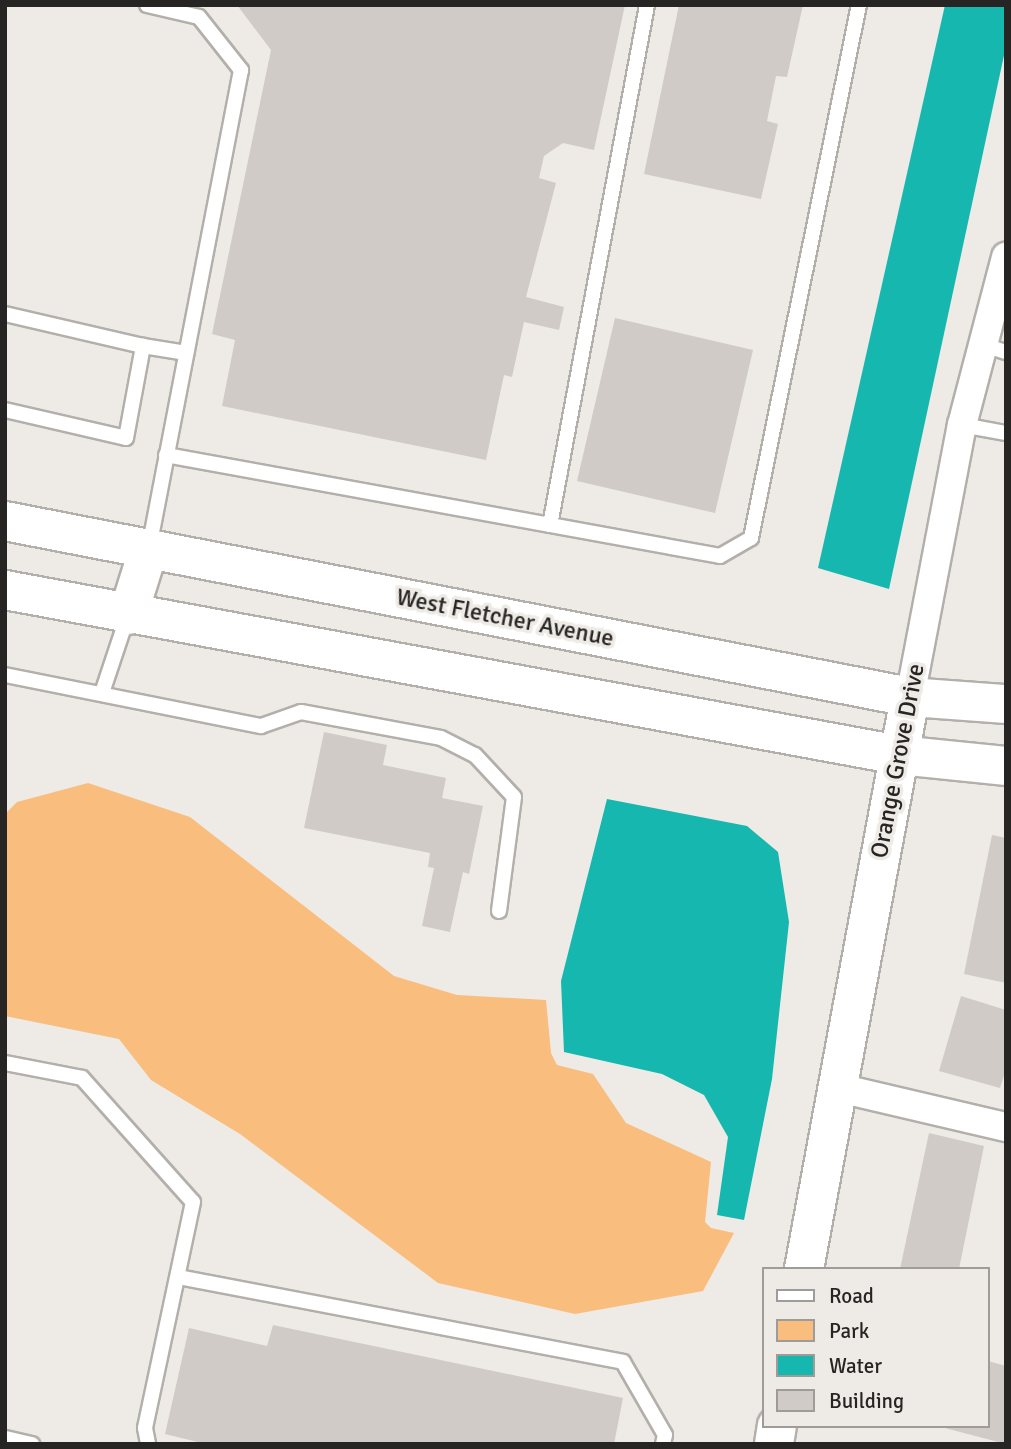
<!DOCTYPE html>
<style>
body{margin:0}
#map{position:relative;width:1011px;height:1449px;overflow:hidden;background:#eeeae5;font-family:Signika,sans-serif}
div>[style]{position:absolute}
.green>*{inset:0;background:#f9bd7e}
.water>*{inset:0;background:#15b7af}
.building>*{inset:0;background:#d0cbc7}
.roads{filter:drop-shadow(2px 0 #b3afab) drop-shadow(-2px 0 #b3afab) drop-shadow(0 2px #b3afab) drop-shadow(0 -2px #b3afab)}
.lane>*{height:14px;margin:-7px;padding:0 7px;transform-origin:7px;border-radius:7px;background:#fff}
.street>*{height:28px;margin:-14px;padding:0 14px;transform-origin:14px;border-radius:14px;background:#fff}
.secondary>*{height:38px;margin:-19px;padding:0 19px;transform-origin:19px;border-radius:19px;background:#fff}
span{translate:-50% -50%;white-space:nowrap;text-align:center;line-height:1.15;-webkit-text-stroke:7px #eeeae5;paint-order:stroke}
.street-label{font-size:24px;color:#272524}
.frame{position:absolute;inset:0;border:7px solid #272524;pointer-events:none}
.legend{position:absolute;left:762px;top:1267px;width:228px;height:161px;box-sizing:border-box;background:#eeeae5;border:2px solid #9e9b98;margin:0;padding:9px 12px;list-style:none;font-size:21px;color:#272524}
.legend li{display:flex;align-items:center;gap:14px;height:35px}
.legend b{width:35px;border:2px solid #9e9b98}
</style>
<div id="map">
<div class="green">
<div style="clip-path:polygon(88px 783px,190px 817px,394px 976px,457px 995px,546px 1000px,551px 1053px,557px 1065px,593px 1074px,626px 1123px,711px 1162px,705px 1222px,711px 1228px,734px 1233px,703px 1291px,575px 1314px,438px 1283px,240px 1134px,151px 1080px,119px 1039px,5px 1016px,5px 814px,17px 802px)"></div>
</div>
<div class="water">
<div style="clip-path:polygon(945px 5px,1006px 5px,1006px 46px,889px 589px,818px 568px)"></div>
<div style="clip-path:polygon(607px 799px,747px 826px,778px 852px,789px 922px,772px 1079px,744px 1220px,717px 1215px,728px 1137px,704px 1095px,662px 1074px,564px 1052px,561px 981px)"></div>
</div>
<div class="building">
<div style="clip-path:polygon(237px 5px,625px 5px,594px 150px,563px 143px,544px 156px,539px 178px,556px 183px,526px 297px,564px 307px,559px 330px,524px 322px,512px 377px,504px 375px,486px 460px,222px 406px,235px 340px,212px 334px,271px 50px)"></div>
<div style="clip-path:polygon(679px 5px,803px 5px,787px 77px,776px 76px,767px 121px,778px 124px,761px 199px,644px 174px)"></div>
<div style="clip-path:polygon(615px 318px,753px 350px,715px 513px,577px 481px)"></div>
<div style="clip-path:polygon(324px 732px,387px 745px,383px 765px,446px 778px,442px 798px,483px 806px,469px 874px,463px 872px,450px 932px,422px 926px,434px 868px,428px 867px,430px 853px,304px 828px)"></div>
<div style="clip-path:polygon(992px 835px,1006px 838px,1006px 983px,964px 974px)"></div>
<div style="clip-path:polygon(961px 996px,1006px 1010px,1006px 1069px,1000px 1088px,939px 1071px)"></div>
<div style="clip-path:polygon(929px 1133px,984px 1146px,959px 1269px,900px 1269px)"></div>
<div style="clip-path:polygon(273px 1325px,623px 1398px,614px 1444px,206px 1444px,165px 1434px,189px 1328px,267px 1346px)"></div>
<div style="clip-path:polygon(988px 1361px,1006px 1366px,1006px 1444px,941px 1427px,988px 1426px)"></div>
</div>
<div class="roads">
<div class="lane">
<div style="left:147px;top:5px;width:53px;rotate:13deg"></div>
<div style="left:199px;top:17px;width:68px;rotate:51.6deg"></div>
<div style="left:241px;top:70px;width:487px;rotate:100.9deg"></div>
<div style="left:5px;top:314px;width:142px;rotate:13.1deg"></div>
<div style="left:984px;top:345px;width:23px;rotate:18deg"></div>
<div style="left:5px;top:410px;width:124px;rotate:13deg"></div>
<div style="left:126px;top:438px;width:94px;rotate:-79.5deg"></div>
<div style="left:143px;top:346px;width:44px;rotate:9.2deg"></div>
<div style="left:962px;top:425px;width:45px;rotate:10.3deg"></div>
<div style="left:166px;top:455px;width:563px;rotate:10.33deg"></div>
<div style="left:720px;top:556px;width:36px;rotate:-30deg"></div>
<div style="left:751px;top:538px;width:544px;rotate:-78.55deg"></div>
<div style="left:550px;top:525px;width:529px;rotate:-79.43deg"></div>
<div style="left:5px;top:675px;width:261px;rotate:11.3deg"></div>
<div style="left:261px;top:726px;width:42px;rotate:-19.3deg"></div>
<div style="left:301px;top:712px;width:142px;rotate:10.5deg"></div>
<div style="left:441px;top:738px;width:38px;rotate:27deg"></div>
<div style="left:475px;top:755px;width:57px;rotate:47.1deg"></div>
<div style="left:514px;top:797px;width:115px;rotate:97.5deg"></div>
<div style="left:102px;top:693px;width:82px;rotate:-71.6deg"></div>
<div style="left:5px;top:1063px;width:78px;rotate:11deg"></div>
<div style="left:82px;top:1078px;width:166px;rotate:48.2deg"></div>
<div style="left:193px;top:1202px;width:231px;rotate:102deg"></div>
<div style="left:145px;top:1428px;width:16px;rotate:79deg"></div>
<div style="left:178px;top:1277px;width:453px;rotate:10.8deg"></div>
<div style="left:623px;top:1362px;width:84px;rotate:60.1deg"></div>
<div style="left:665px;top:1435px;width:9px;rotate:103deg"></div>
<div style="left:5px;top:1438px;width:28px;rotate:13deg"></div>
</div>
<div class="street">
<div style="left:910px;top:697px;width:277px;rotate:-79.2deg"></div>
<div style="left:962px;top:425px;width:174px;rotate:-75.3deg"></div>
<div style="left:835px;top:1087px;width:176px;rotate:13.2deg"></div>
</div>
<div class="secondary">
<div style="left:5px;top:521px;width:922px;rotate:11.01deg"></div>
<div style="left:910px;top:697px;width:96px;rotate:4.2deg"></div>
<div style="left:5px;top:590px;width:909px;rotate:10.46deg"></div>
<div style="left:899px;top:755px;width:108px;rotate:5.9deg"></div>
<div style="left:128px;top:615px;width:70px;rotate:-72.6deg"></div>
<div style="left:804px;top:1269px;width:582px;rotate:-79.5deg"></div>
<div style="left:774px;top:1444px;width:18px;rotate:-81deg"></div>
</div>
</div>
<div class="street-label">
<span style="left:505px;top:618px;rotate:11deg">West Fletcher Avenue</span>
<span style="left:898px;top:761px;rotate:-79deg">Orange Grove Drive</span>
</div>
<div class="frame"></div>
<ul class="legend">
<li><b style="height:9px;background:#fff"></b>Road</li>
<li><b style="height:19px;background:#f9bd7e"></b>Park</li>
<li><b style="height:19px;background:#15b7af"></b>Water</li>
<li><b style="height:19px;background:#d0cbc7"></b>Building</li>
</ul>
</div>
